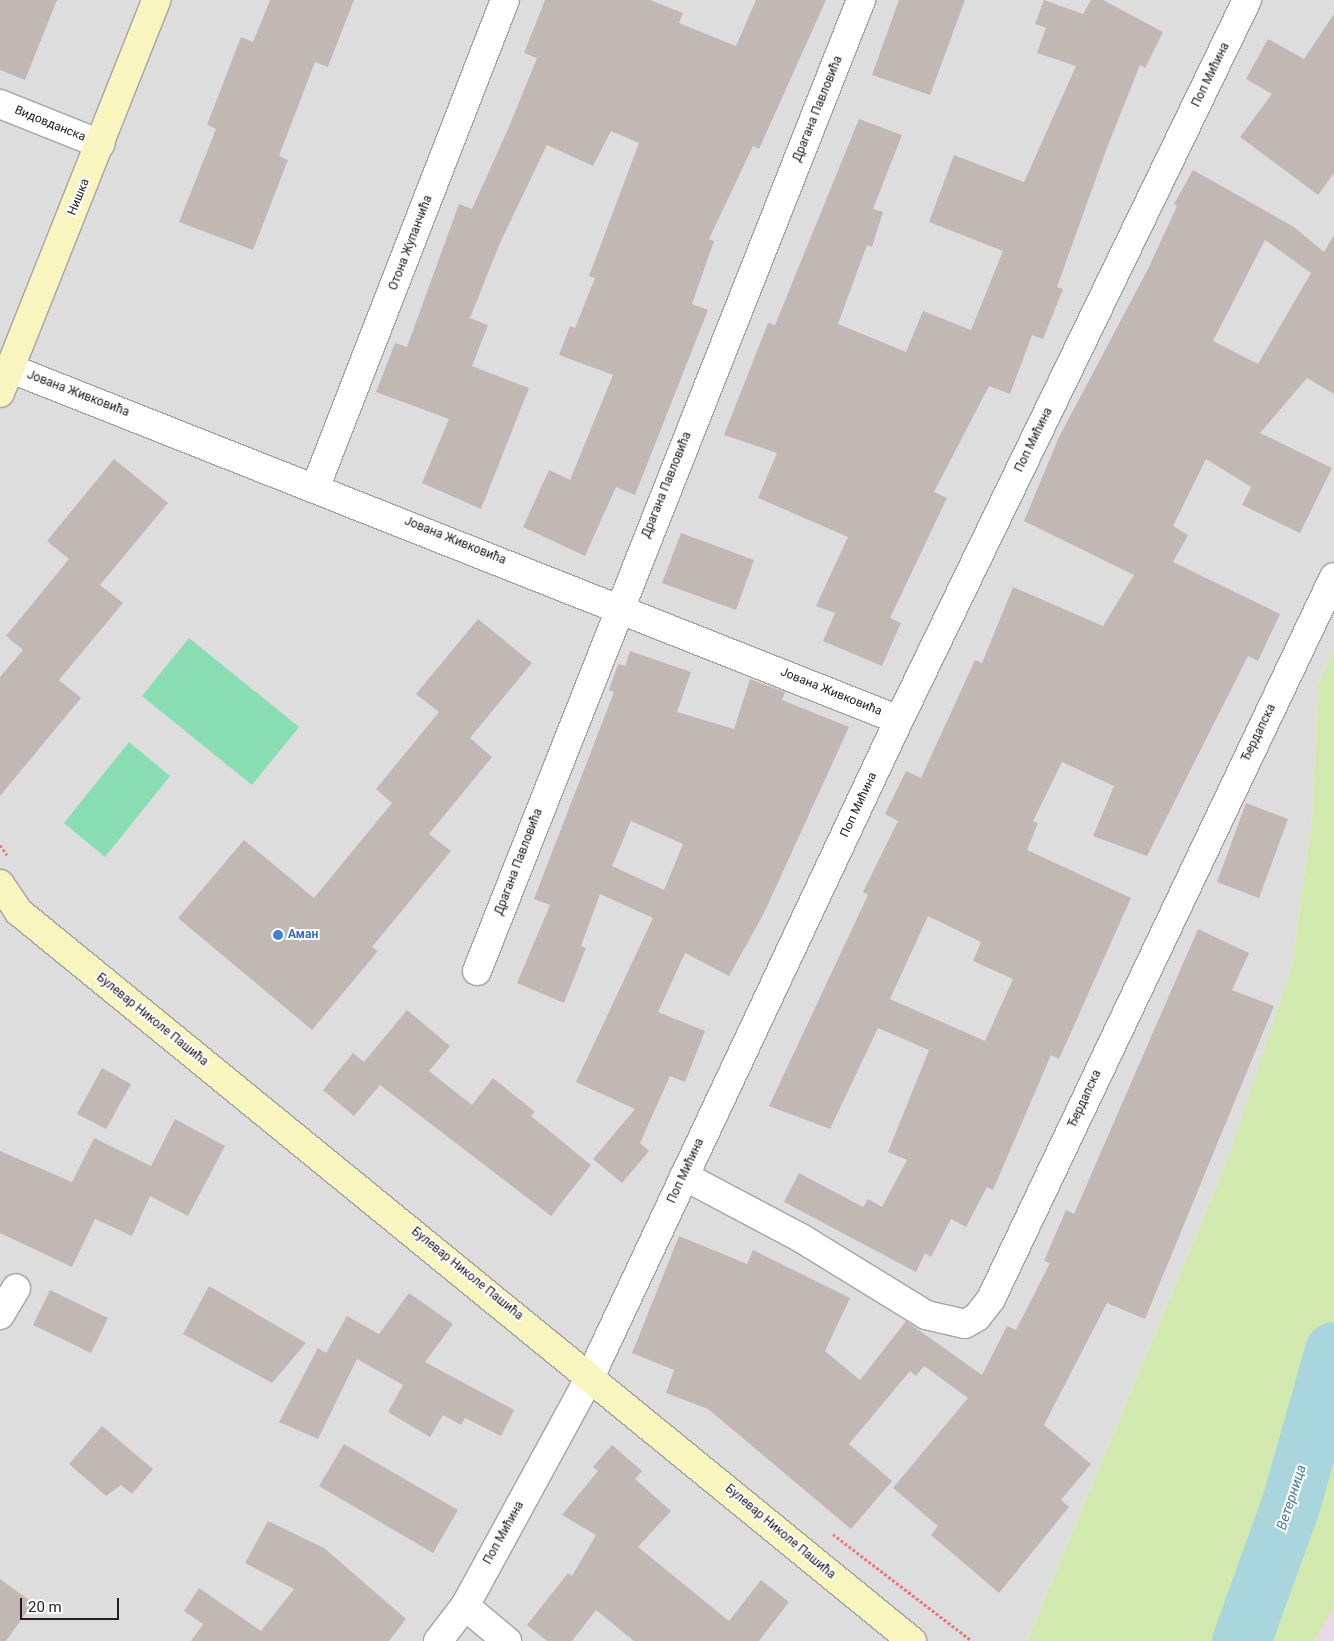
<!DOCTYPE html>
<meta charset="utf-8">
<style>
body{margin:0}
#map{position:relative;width:1334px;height:1641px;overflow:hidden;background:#f1ede7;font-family:Roboto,sans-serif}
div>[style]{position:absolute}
.residential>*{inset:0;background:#deddde}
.industrial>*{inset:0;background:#e9d9e8}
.grass>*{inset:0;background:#d1e8af}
.pitch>*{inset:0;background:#88ddb3}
.river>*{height:59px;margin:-29.5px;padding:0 29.5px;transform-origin:29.5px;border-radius:29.5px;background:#a9d6dc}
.building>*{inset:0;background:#c1b8b4}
.path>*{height:3px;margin-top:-1.5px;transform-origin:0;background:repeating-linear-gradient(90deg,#f67373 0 2.5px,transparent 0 5px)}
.roads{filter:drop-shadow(1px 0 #a4a4a4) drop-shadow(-1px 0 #a4a4a4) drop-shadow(0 1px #a4a4a4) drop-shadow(0 -1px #a4a4a4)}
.street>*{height:28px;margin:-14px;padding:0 14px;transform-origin:14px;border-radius:14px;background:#fff}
.secondary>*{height:28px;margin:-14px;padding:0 14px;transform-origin:14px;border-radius:14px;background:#f8f5be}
.dots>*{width:14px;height:14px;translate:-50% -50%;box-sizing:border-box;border:2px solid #fff;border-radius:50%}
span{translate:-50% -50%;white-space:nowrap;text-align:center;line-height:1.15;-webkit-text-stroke:4px #fff;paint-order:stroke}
.street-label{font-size:12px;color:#202020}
.shop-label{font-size:12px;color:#366cbe;font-weight:700}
.left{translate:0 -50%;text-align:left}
.water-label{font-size:14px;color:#497c9e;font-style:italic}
.scale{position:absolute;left:20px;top:1598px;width:99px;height:22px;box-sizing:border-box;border:2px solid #202020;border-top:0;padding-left:6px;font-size:15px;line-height:18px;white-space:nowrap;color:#202020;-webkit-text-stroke:4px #fff;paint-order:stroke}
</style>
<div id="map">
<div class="residential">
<div style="clip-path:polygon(0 0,1334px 0,1334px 649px,1318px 684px,1312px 817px,1292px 966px,1227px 1161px,1027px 1641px,0 1641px)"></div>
</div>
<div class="industrial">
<div style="clip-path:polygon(1334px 1605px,1334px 1641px,1315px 1641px)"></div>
</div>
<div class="grass">
<div style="clip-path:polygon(1334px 649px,1334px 1605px,1315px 1641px,1027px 1641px,1227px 1161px,1292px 966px,1312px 817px,1318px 684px)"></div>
</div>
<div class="pitch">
<div style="clip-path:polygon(189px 638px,299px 727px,252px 785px,142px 696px)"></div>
<div style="clip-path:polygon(129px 742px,170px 776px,105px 857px,64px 823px)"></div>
</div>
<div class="river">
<div style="left:1241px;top:1641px;width:144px;rotate:-70.1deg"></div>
<div style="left:1290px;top:1506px;width:161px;rotate:-74.2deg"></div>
</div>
<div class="building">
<div style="clip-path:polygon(0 0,57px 0,25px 80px,0 70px)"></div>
<div style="clip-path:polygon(270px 0,354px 0,328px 67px,315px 62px,279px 156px,288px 160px,253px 250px,179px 222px,216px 129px,207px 125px,241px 37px,253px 42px)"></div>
<div style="clip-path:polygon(545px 0,650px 0,683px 13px,679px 23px,736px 46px,756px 0,826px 0,759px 149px,753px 146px,709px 239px,714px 241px,692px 304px,708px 310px,635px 495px,616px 487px,585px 556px,523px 527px,549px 470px,570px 480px,613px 375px,559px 355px,570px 326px,575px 328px,595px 278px,589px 276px,639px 143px,611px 131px,593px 166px,547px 145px,500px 243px,470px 318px,488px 325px,472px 366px,529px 388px,481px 509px,422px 483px,449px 419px,376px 392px,395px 343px,407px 347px,459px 204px,472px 209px,508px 129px,537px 58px,524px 53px)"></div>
<div style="clip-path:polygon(899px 0,965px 0,930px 95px,872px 75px)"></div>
<div style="clip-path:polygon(1044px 0,1083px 14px,1091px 0,1103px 0,1163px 32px,1145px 68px,1140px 65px,1108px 145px,1057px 287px,1063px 289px,1043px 339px,1032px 335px,1010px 394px,989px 386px,934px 492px,947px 498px,890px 618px,901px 623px,882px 666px,823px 641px,835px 613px,816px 606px,848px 537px,758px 498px,777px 453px,724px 435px,768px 323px,775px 325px,859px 119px,902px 135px,873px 209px,883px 212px,872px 247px,867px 245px,838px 324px,906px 352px,923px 311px,971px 330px,1003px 251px,929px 222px,954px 155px,1024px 182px,1076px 66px,1037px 53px,1046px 28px,1035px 24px)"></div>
<div style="clip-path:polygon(1334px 14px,1334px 173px,1318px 195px,1240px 137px,1272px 94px,1246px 79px,1268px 39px,1304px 59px)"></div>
<div style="clip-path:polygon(evenodd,1193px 170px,1294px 227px,1324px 252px,1334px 235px,1334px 394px,1307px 378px,1260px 433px,1332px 468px,1300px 533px,1242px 505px,1251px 487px,1206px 459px,1173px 526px,1188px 535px,1173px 562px,1280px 614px,1258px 661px,1248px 656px,1147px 856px,1093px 836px,1114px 786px,1062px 762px,1033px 821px,1038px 823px,1027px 850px,1131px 898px,1059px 1059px,1051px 1055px,993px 1190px,987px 1187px,966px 1227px,951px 1219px,931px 1257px,925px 1253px,916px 1272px,784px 1202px,799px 1173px,863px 1207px,868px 1199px,882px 1207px,907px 1160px,888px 1152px,929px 1050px,878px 1028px,830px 1129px,769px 1106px,868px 895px,863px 892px,898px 821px,885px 814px,906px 771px,921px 778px,975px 660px,982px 663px,1013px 587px,1103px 626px,1134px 575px,1024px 521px,1059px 437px,1148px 269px,1177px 206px,1174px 204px,1193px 170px,1265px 240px,1311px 273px,1258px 364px,1213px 341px,1265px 240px,1193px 170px,928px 916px,981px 942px,973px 961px,1013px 979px,985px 1041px,890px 999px,928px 916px)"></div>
<div style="clip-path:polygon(114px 459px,168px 503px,100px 585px,123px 603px,59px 680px,81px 698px,0 796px,0 677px,23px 650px,6px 636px,69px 559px,47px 541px)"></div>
<div style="clip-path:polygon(681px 533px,754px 560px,736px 610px,662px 583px)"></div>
<div style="clip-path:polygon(478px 619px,532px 663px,470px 738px,492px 757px,429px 834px,451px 851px,372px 947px,378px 951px,312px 1030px,178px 918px,244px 840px,314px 898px,392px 803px,376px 789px,439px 712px,416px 694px)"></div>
<div style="clip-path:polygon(evenodd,630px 651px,691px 672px,677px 712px,734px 729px,750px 679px,785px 692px,782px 700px,849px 727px,764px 913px,729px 976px,685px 953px,658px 1012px,705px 1031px,685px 1082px,670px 1076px,640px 1143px,649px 1151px,622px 1183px,593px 1159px,635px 1109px,576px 1082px,653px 918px,600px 894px,581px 946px,586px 948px,564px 1003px,517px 983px,550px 905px,534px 899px,614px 692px,609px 690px,618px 664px,625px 666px,630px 651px,631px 821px,683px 844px,664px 890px,612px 866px,631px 821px)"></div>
<div style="clip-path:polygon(1246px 803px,1288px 819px,1259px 898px,1217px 882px)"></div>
<div style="clip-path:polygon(1198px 929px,1249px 953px,1232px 990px,1274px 1006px,1145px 1319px,1107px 1303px,1044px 1425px,1091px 1464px,1061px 1500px,1069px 1507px,999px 1593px,931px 1535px,938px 1526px,893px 1488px,968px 1398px,924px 1366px,916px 1376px,910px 1371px,849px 1444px,892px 1481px,851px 1529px,708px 1409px,666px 1393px,674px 1370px,632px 1353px,679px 1236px,747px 1264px,753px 1250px,850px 1298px,825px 1351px,860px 1380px,906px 1321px,982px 1375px,1007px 1326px,1016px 1330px,1050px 1263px,1044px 1261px,1066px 1210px,1074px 1214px)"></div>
<div style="clip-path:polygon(407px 1010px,450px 1046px,429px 1071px,472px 1105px,493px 1078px,535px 1112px,531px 1116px,591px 1165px,551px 1216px,380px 1085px,354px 1116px,323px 1090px,353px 1053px,364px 1062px)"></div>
<div style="clip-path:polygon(102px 1068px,131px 1084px,106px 1129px,77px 1114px)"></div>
<div style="clip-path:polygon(175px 1119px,225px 1146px,188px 1216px,150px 1196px,132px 1236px,95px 1219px,72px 1267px,0 1233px,0 1151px,72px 1182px,94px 1138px,151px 1166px)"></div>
<div style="clip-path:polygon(209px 1286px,306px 1343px,272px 1383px,183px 1334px)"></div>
<div style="clip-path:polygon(50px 1290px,108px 1318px,91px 1353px,33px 1325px)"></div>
<div style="clip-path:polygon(409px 1293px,453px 1324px,425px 1362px,514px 1410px,501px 1436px,465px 1418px,461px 1425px,443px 1415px,430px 1437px,388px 1412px,403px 1385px,357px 1359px,318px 1439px,279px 1422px,318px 1348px,326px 1353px,347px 1316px,379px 1334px)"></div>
<div style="clip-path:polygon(102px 1426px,153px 1469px,132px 1494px,121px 1485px,106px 1496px,69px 1464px)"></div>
<div style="clip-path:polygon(344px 1444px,458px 1510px,433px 1553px,319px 1486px)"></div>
<div style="clip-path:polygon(612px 1445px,642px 1471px,635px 1479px,671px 1511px,638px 1547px,729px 1621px,761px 1580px,789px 1602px,759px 1641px,634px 1641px,596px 1610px,572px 1641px,547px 1641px,527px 1625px,568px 1573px,572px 1576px,596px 1535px,562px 1515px,598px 1471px,593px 1467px)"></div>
<div style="clip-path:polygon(268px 1521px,324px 1548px,406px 1619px,389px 1641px,191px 1641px,203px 1624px,184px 1611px,199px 1588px,261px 1631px,294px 1589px,245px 1563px)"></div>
<div style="clip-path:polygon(0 1579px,33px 1603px,6px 1641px,0 1641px)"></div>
</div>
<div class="path">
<div style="left:0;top:845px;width:12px;rotate:55deg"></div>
<div style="left:833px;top:1534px;width:175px;rotate:37.6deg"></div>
</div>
<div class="roads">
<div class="street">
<div style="left:0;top:104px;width:108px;rotate:21.8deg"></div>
<div style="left:9px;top:368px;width:957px;rotate:21.58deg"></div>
<div style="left:316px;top:486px;width:521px;rotate:-68.75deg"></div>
<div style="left:477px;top:971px;width:1044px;rotate:-68.42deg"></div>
<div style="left:684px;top:1176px;width:132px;rotate:27.9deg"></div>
<div style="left:801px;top:1238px;width:147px;rotate:31.6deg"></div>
<div style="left:926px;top:1315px;width:40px;rotate:13deg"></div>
<div style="left:965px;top:1324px;width:14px;rotate:-30deg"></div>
<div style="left:977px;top:1317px;width:23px;rotate:-52deg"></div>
<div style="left:991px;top:1299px;width:799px;rotate:-64.59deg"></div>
<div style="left:0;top:1315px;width:31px;rotate:-59deg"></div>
<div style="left:465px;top:1606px;width:55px;rotate:39.8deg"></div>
<div style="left:438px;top:1641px;width:44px;rotate:-52.4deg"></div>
<div style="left:465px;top:1606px;width:263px;rotate:-61.4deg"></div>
<div style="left:591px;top:1375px;width:724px;rotate:-64.82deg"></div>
<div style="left:899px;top:720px;width:800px;rotate:-64.2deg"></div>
</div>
<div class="secondary">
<div style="left:0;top:393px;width:423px;rotate:-68.3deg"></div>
<div style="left:0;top:884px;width:34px;rotate:56deg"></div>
<div style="left:19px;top:912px;width:1153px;rotate:39.23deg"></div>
</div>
</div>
<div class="dots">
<div style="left:278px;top:935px;background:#3f7fe0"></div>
</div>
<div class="street-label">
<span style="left:1211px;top:75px;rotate:-64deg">Поп Мићина</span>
<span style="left:818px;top:109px;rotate:-68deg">Драгана Павловића</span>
<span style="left:50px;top:124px;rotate:22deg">Видовданска</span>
<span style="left:79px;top:197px;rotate:-68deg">Нишка</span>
<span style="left:411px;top:243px;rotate:-69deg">Отона Жупанчића</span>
<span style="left:78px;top:394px;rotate:21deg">Јована Живковића</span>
<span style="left:1034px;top:440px;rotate:-64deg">Поп Мићина</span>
<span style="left:667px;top:485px;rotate:-68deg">Драгана Павловића</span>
<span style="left:455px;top:541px;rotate:22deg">Јована Живковића</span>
<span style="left:831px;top:692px;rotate:22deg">Јована Живковића</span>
<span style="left:1259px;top:733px;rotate:-64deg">Ђердапска</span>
<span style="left:859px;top:805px;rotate:-65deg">Поп Мићина</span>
<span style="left:519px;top:862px;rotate:-69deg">Драгана Павловића</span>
<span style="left:152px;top:1020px;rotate:39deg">Булевар Николе Пашића</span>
<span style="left:1085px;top:1099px;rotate:-65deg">Ђердапска</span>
<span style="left:686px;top:1171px;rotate:-65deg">Поп Мићина</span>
<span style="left:467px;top:1274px;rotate:39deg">Булевар Николе Пашића</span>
<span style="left:780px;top:1532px;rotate:40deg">Булевар Николе Пашића</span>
<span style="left:504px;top:1533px;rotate:-61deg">Поп Мићина</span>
</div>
<div class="shop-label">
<span class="left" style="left:288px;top:935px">Аман</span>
</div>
<div class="water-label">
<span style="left:1291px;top:1497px;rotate:-72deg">Ветерница</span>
</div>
<div class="scale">20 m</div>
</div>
